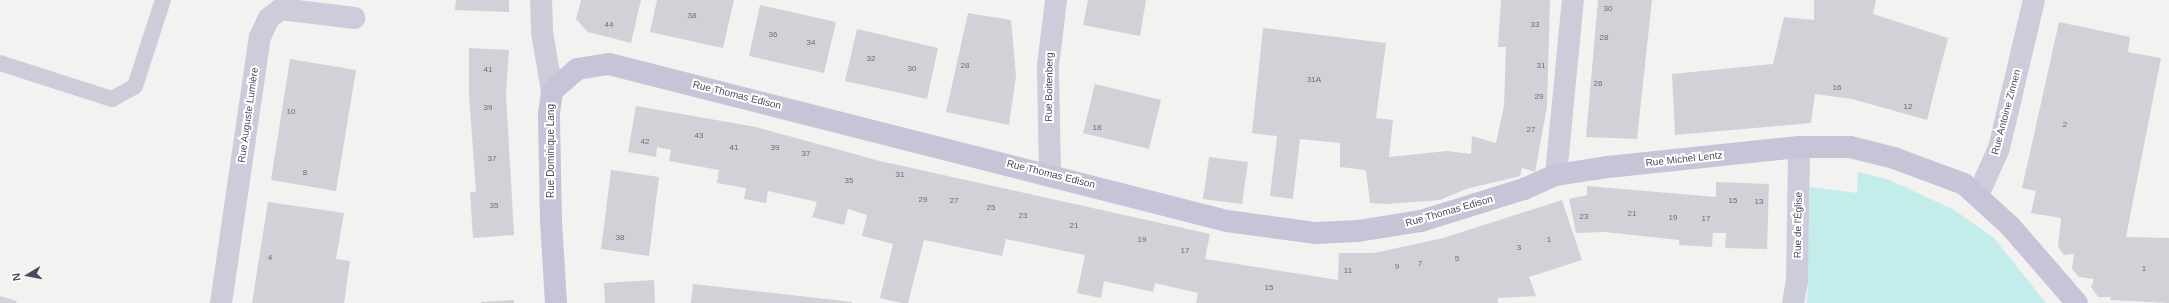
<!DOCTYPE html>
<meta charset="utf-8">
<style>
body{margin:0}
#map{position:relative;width:2169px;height:303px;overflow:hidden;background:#f3f2f1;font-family:Arial,sans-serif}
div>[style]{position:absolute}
.green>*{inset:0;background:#c3edea}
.building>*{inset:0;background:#d2d1d8}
.lane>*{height:16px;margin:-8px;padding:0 8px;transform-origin:8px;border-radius:8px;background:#ccccda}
.street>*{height:22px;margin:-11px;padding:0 11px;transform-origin:11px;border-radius:11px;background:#ccccda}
.secondary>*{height:22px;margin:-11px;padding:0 11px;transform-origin:11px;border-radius:11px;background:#c6c5d8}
span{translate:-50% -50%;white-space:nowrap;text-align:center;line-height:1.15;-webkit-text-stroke:4px #fff;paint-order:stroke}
.number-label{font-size:8px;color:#6c6c7c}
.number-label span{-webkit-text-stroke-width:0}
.street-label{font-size:10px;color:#4a4a5e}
.north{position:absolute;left:8px;top:255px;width:40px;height:40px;-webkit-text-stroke:3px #fff;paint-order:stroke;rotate:260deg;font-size:11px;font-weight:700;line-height:16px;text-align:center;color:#4a4a5e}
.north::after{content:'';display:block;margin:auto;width:14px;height:18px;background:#4a4a5e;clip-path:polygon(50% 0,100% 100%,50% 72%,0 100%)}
</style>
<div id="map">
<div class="green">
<div style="clip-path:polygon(1858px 172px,1890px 180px,1954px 210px,1994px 238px,2046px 303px,1807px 303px,1810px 187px,1857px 193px)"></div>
</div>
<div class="building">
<div style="clip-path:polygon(456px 0,509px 0,509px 12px,455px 10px)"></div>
<div style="clip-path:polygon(581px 0,641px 0,631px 43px,588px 32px,576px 19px)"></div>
<div style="clip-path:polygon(657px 0,734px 0,723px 48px,650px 32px)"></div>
<div style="clip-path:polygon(1088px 0,1146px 0,1140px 36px,1083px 25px)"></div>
<div style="clip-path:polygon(1501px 0,1550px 0,1547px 107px,1535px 172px,1522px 168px,1520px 176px,1466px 189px,1440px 200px,1386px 204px,1370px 203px,1366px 170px,1340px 167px,1340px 143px,1300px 139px,1293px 199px,1270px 196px,1277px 136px,1252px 133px,1263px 28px,1386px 43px,1376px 118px,1393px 120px,1389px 157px,1447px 151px,1471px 154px,1472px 136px,1496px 143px,1504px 106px,1506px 47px,1498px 47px)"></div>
<div style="clip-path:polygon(1598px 0,1652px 0,1637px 139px,1586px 137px)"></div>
<div style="clip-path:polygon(1814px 0,1876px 0,1873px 14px,1948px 38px,1927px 120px,1852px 99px,1815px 94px,1811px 123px,1675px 135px,1672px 74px,1773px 64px,1784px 17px,1814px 20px)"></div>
<div style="clip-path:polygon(760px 5px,836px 22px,824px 73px,749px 56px)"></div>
<div style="clip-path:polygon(968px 13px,1011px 20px,1016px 76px,1009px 125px,946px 112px)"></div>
<div style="clip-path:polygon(2059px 22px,2130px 37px,2128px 52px,2161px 58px,2126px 237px,2169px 238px,2169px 303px,2110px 300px,2111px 297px,2098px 297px,2091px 287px,2094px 279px,2079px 277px,2072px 269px,2074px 254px,2064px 255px,2058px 247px,2061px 218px,2031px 213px,2036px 191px,2022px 188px)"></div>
<div style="clip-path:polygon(857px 29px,938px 48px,927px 99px,845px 81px)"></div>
<div style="clip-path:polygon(469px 48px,509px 50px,506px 93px,514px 235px,473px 238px,470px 192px,476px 192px,469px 95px)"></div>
<div style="clip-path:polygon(290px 59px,356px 70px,336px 191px,271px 180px)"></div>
<div style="clip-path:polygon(1095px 84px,1161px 100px,1149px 149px,1083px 133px)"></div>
<div style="clip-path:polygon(636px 106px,756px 127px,880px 161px,1210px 234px,1205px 259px,1338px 280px,1339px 253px,1374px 253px,1443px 238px,1562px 200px,1582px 260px,1529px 277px,1536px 296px,1498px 298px,1498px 303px,1196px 303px,1198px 293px,1155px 283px,1153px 292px,1104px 281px,1101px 298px,1077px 293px,1085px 255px,1006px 239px,1002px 256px,924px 240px,908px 303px,902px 303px,880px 298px,893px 244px,862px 236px,867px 215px,848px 209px,844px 225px,812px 217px,817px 202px,768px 191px,766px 203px,744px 199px,746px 188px,717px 183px,719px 170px,669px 161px,671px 150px,657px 147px,656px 157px,628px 152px)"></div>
<div style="clip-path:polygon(1209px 157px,1248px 162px,1242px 204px,1203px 199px)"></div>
<div style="clip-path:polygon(611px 170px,659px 177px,649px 256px,601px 249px)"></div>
<div style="clip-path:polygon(1716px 182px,1769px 184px,1767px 249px,1725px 248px,1726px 233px,1713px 233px,1712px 247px,1679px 245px,1679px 240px,1605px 232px,1576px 233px,1569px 199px,1587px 195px,1587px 186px,1716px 197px)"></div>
<div style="clip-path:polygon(268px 202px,344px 213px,336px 259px,350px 261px,344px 303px,252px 303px)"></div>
<div style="clip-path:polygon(654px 280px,655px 303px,605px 303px,604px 283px)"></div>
<div style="clip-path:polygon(693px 284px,852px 302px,852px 303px,691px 303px)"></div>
<div style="clip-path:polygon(0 296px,17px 301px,16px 303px,0 303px)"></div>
<div style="clip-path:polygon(514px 300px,514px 303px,481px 303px,481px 302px)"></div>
</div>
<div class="lane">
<div style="left:0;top:63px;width:118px;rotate:17.8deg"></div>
<div style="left:112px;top:99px;width:26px;rotate:-29deg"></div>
<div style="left:135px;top:86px;width:90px;rotate:-72deg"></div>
</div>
<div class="street">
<div style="left:541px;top:0;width:32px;rotate:88deg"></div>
<div style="left:542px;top:32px;width:60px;rotate:80.4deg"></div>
<div style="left:1050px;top:174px;width:108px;rotate:-91.1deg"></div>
<div style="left:1048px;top:66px;width:66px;rotate:-83.1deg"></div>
<div style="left:1556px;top:175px;width:176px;rotate:-84.5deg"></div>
<div style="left:1978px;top:195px;width:51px;rotate:-65.9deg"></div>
<div style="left:1999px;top:148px;width:152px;rotate:-76.7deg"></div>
<div style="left:221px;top:303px;width:269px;rotate:-81.7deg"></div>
<div style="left:260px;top:37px;width:21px;rotate:-65deg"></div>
<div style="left:269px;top:18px;width:15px;rotate:-37deg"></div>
<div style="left:281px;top:9px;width:74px;rotate:7deg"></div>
<div style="left:1793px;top:303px;width:22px;rotate:-80deg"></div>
<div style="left:1797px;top:281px;width:134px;rotate:-89.1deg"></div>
</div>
<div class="secondary">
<div style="left:556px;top:303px;width:82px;rotate:-93.5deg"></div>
<div style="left:551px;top:221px;width:108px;rotate:-91.1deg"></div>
<div style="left:549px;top:113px;width:22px;rotate:-82deg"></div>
<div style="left:552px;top:91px;width:33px;rotate:-41deg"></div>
<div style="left:577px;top:69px;width:32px;rotate:-9deg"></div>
<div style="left:609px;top:64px;width:638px;rotate:14.25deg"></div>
<div style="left:1227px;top:221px;width:90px;rotate:7.7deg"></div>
<div style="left:1316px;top:233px;width:42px;rotate:-2.7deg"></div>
<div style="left:1358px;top:231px;width:64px;rotate:-9deg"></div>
<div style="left:1421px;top:221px;width:108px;rotate:-17.3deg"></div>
<div style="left:1524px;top:189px;width:35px;rotate:-24deg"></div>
<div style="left:1556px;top:175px;width:53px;rotate:-8.7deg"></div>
<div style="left:1608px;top:167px;width:192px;rotate:-6deg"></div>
<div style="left:1799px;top:147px;width:51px"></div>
<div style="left:1850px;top:147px;width:45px;rotate:14deg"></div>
<div style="left:1894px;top:158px;width:75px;rotate:20.4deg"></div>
<div style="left:1964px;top:184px;width:62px;rotate:42.4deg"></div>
<div style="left:2010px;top:226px;width:102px;rotate:49deg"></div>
</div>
<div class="number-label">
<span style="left:1608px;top:9px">30</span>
<span style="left:692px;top:16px">38</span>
<span style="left:609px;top:25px">44</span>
<span style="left:1535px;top:25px">33</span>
<span style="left:773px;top:35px">36</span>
<span style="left:1604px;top:38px">28</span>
<span style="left:811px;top:43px">34</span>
<span style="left:871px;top:59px">32</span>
<span style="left:965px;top:66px">28</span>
<span style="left:1541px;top:66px">31</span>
<span style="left:912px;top:69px">30</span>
<span style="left:488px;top:70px">41</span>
<span style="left:1314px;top:80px">31A</span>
<span style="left:1598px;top:84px">26</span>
<span style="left:1837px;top:88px">16</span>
<span style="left:1539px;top:97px">29</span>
<span style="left:1908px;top:107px">12</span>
<span style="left:488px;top:108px">39</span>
<span style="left:291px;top:112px">10</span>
<span style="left:2065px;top:125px">2</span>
<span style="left:1097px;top:128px">18</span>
<span style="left:1531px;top:130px">27</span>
<span style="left:699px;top:136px">43</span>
<span style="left:645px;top:142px">42</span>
<span style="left:734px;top:148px">41</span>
<span style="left:775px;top:148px">39</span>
<span style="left:806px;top:154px">37</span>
<span style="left:492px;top:159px">37</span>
<span style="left:305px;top:173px">8</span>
<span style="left:900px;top:175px">31</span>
<span style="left:849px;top:181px">35</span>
<span style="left:923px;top:200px">29</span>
<span style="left:954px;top:201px">27</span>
<span style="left:1733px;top:201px">15</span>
<span style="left:1759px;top:202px">13</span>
<span style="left:494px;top:206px">35</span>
<span style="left:991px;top:208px">25</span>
<span style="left:1632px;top:214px">21</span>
<span style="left:1023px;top:216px">23</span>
<span style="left:1584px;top:217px">23</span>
<span style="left:1673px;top:218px">19</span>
<span style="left:1706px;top:219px">17</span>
<span style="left:1074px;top:226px">21</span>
<span style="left:620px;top:238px">38</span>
<span style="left:1142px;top:240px">19</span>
<span style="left:1549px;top:240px">1</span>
<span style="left:1519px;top:248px">3</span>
<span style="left:1185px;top:251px">17</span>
<span style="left:270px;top:258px">4</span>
<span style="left:1457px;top:259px">5</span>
<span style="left:1420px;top:264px">7</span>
<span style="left:1397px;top:267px">9</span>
<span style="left:2144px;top:269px">1</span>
<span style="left:1348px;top:271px">11</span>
<span style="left:1269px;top:288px">15</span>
</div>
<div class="street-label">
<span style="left:1049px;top:87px;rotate:-89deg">Rue Boitenberg</span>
<span style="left:737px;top:95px;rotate:14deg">Rue Thomas Edison</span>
<span style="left:2006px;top:112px;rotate:-75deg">Rue Antoine Zinnen</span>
<span style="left:248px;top:115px;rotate:-82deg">Rue Auguste Lumière</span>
<span style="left:551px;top:151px;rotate:-90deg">Rue Dominique Lang</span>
<span style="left:1684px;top:159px;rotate:-6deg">Rue Michel Lentz</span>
<span style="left:1051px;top:174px;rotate:14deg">Rue Thomas Edison</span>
<span style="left:1449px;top:211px;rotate:-16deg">Rue Thomas Edison</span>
<span style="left:1798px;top:225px;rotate:-89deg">Rue de l'Église</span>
</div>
<div class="north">N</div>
</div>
